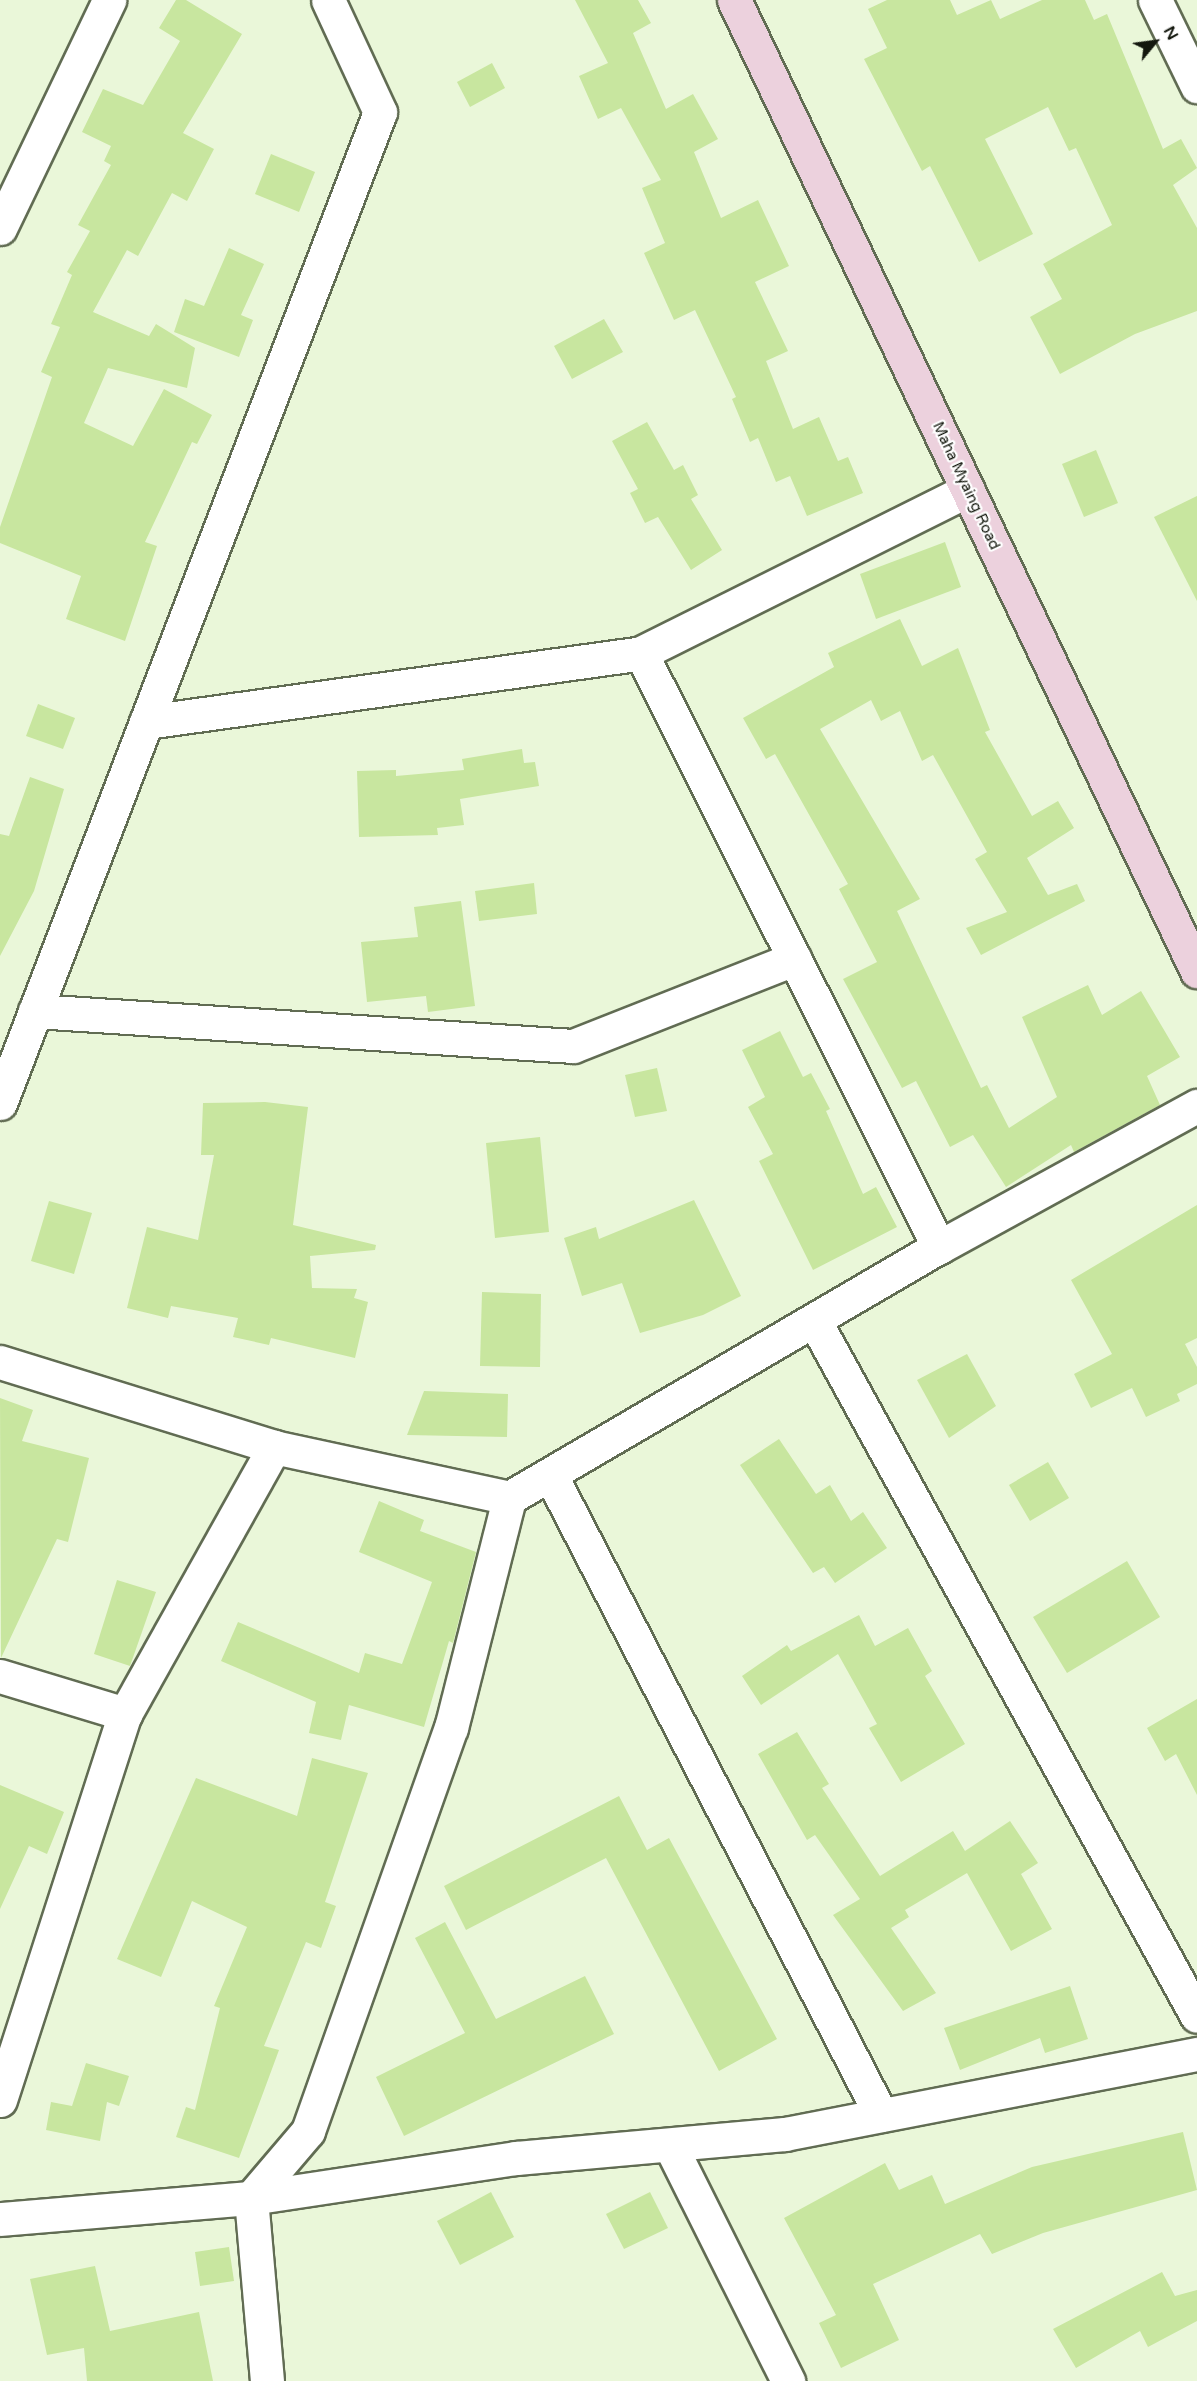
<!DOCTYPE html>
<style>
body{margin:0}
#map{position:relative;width:1197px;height:2381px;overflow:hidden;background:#eaf7d9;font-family:"Varela Round",sans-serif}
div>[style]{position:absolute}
.building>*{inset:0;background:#c8e69f}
.roads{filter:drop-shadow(2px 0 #616c53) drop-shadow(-2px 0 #616c53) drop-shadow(0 2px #616c53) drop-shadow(0 -2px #616c53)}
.street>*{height:33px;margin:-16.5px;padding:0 16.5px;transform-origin:16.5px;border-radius:16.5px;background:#fff}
.secondary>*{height:33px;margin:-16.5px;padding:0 16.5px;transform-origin:16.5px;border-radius:16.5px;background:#ecd1dd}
span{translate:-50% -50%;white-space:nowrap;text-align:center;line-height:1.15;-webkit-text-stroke:4.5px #fefefe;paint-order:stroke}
.street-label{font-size:15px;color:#14180e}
.north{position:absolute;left:1125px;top:12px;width:60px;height:60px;-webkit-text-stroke:4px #fefefe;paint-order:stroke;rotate:61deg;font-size:16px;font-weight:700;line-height:24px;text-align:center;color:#14180e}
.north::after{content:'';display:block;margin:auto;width:21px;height:27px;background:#14180e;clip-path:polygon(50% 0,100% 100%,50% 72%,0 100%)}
</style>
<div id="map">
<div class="building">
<div style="clip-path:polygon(176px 0,186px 0,242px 34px,183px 133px,214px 149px,187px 201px,172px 193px,138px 256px,127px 250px,93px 312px,149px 336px,156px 324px,195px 348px,187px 388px,108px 368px,84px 423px,133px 446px,164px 389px,212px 415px,197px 444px,192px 442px,145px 542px,157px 546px,125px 641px,66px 619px,81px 576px,0 543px,0 527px,52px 377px,41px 372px,60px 327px,51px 324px,72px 275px,67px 272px,90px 231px,78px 225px,111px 165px,104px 161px,111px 146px,82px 132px,103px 89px,143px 105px,180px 41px,159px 28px)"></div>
<div style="clip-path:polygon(575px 0,638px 0,651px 23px,633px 33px,666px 109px,693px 94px,718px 139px,694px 152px,721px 218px,758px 200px,789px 266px,755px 282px,788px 351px,766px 361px,793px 429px,819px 417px,838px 461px,848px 457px,863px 493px,807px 516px,790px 476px,776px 482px,758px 438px,750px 442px,732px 399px,736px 397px,695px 310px,674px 320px,644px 253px,665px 243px,642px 188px,661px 180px,621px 108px,598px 119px,579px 76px,608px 63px)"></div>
<div style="clip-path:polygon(887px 0,950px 0,957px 15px,991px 0,1000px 19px,1042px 0,1085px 0,1094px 20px,1107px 14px,1163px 149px,1181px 139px,1197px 168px,1173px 185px,1197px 228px,1197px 311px,1135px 334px,1060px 374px,1030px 317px,1062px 299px,1043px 264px,1112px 225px,1076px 148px,1069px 151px,1048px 107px,985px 139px,1033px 234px,979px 262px,930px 166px,922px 171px,864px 59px,887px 48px,868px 9px)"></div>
<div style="clip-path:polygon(492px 63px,505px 88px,470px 107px,457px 82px)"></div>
<div style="clip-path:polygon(271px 154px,315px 172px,299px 212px,255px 194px)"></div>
<div style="clip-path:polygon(229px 248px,264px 264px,241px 315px,253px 320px,239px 357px,174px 332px,185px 299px,204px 306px)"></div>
<div style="clip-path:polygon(604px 319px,623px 352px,572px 379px,554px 346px)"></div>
<div style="clip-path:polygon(647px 422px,674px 470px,683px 465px,698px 495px,691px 499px,722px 550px,691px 570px,658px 517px,645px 523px,630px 493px,638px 489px,612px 441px)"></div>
<div style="clip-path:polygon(1096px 450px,1118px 503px,1084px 517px,1062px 464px)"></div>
<div style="clip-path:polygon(1197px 496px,1197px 601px,1154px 517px)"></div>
<div style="clip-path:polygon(945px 542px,961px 587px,876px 619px,860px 574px)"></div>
<div style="clip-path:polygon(900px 619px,922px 666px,958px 648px,990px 730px,985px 732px,1032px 816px,1058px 801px,1074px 828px,1027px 858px,1048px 895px,1077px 884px,1085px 901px,981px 955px,966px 928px,1007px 912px,975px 859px,987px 852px,933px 755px,922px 761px,900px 711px,881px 721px,871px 700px,820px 729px,920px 899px,897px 911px,981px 1088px,987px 1085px,1009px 1128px,1057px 1097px,1022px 1017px,1088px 985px,1102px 1015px,1141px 991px,1180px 1057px,1147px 1076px,1160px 1105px,1074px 1152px,1071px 1145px,1006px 1187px,973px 1135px,950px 1147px,916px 1081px,902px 1088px,843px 979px,877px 962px,839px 889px,848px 884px,775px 754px,766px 759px,743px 718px,834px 667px,828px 653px)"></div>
<div style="clip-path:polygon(38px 704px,75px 718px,63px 749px,26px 736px)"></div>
<div style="clip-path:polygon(522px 749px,524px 763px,535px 762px,539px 786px,460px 799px,464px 825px,437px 828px,438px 835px,359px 837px,357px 771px,396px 770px,396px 776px,464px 770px,462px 759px)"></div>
<div style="clip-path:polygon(30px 777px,64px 789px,34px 891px,0 956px,0 834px,9px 836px)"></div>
<div style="clip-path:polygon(534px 883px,537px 914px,479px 921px,475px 891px)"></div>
<div style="clip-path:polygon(461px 901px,475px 1006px,428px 1012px,426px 996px,367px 1002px,361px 942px,418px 937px,414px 907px)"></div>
<div style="clip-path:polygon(780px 1031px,803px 1077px,811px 1073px,830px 1109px,826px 1111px,863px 1194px,876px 1187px,897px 1227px,813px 1270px,759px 1161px,773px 1154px,748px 1107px,765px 1097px,742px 1050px)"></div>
<div style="clip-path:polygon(657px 1068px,667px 1111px,635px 1117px,625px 1075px)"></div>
<div style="clip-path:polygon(265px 1102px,308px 1107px,293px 1225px,376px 1245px,375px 1250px,310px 1256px,312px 1288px,357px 1289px,354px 1298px,368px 1302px,355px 1358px,271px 1338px,269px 1345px,233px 1337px,238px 1318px,171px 1306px,168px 1318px,127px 1308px,147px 1227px,198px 1240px,214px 1155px,201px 1155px,203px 1103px)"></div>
<div style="clip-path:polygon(540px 1137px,549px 1232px,495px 1238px,486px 1143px)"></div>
<div style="clip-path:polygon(694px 1200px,741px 1296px,703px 1315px,640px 1333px,622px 1283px,582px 1296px,564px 1238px,596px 1227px,599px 1239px)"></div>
<div style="clip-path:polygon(49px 1201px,92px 1213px,74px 1274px,31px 1261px)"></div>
<div style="clip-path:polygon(1197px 1205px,1197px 1338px,1185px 1344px,1197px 1367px,1197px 1384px,1177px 1394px,1180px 1401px,1146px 1417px,1132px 1388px,1091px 1408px,1074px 1374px,1112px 1354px,1071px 1280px)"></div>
<div style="clip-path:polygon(482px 1292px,541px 1294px,540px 1367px,480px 1366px)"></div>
<div style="clip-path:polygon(967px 1354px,996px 1406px,949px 1438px,917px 1380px)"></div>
<div style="clip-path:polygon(424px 1391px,508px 1394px,507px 1437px,407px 1435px)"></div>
<div style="clip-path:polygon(0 1398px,33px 1410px,22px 1441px,89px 1458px,68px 1542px,57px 1539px,1px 1658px)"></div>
<div style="clip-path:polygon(779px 1439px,816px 1494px,830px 1485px,851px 1521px,863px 1512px,887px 1548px,835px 1583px,824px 1567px,813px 1573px,740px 1465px)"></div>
<div style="clip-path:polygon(1048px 1462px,1069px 1498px,1030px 1521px,1009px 1485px)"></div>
<div style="clip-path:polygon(379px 1501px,424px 1520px,420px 1531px,476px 1552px,453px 1643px,449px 1641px,424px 1727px,349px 1705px,341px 1740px,309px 1733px,316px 1702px,221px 1661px,238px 1622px,359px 1673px,365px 1653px,402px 1664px,432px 1582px,359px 1552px)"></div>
<div style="clip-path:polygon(1127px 1561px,1160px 1617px,1067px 1673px,1033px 1617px)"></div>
<div style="clip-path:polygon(117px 1580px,156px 1592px,130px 1666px,94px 1654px)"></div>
<div style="clip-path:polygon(859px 1615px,875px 1646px,908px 1628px,932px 1671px,925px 1676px,965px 1744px,901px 1782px,869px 1728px,877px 1724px,838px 1654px,761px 1705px,742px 1676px,787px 1645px,791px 1651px)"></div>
<div style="clip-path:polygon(1197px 1699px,1197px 1795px,1176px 1754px,1165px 1761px,1147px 1728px)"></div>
<div style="clip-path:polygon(797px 1732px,829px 1784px,822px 1788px,880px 1876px,953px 1831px,965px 1851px,1010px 1821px,1038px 1863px,1021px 1874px,1052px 1929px,1011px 1951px,967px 1873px,905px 1910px,909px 1917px,891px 1928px,936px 1993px,903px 2011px,833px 1915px,860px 1899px,815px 1835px,807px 1840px,758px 1754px)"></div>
<div style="clip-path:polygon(312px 1758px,368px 1773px,325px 1902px,336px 1906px,321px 1948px,306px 1942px,264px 2046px,279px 2050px,239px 2158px,176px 2137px,186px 2107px,195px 2110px,220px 2008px,214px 2006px,247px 1927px,192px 1901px,161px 1977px,117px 1959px,196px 1778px,297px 1816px)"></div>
<div style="clip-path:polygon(0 1785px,64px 1812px,47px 1854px,29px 1846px,0 1909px)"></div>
<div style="clip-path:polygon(619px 1796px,647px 1850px,669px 1838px,777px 2039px,719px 2071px,606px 1858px,466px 1930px,444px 1886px)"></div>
<div style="clip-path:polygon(445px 1922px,496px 2019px,585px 1976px,614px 2034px,404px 2136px,376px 2077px,465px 2033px,415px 1938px)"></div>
<div style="clip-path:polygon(1070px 1986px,1088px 2039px,1045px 2053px,1040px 2038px,960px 2070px,944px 2028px)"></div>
<div style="clip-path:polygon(86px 2063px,129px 2076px,119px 2106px,107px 2102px,100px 2141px,46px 2130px,51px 2102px,72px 2106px)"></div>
<div style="clip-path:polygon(1183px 2132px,1197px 2190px,1043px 2233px,992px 2254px,980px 2234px,873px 2284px,899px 2340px,841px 2368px,819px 2323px,836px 2315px,784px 2218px,885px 2163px,899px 2190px,932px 2175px,945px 2204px,1032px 2167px)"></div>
<div style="clip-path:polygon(491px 2192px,514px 2237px,460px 2265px,437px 2221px)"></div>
<div style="clip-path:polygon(650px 2192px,668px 2228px,624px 2249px,606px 2214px)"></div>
<div style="clip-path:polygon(229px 2247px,234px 2281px,200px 2286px,195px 2252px)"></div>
<div style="clip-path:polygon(95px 2266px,110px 2331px,199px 2312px,213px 2381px,87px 2381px,84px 2348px,47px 2355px,30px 2279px)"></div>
<div style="clip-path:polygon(1162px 2272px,1175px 2296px,1197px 2290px,1197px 2321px,1148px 2347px,1140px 2331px,1076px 2368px,1053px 2329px)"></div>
</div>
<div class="roads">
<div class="street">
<div style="left:1155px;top:0;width:96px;rotate:64deg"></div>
<div style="left:0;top:228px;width:253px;rotate:-64.4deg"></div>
<div style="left:641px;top:653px;width:665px;rotate:63.36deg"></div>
<div style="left:146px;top:722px;width:500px;rotate:-7.9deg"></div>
<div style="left:641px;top:653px;width:365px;rotate:-26.5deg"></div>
<div style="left:35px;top:1011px;width:539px;rotate:3.72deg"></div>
<div style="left:573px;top:1046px;width:238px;rotate:-21.5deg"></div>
<div style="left:0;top:1103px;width:1061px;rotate:-69.02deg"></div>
<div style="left:380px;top:112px;width:123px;rotate:-114.9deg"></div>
<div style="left:814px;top:1320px;width:794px;rotate:61.18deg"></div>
<div style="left:0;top:1362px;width:287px;rotate:17.2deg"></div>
<div style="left:274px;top:1447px;width:240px;rotate:12.2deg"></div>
<div style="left:509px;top:1498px;width:498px;rotate:-30.3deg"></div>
<div style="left:939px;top:1247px;width:294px;rotate:-28.7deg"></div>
<div style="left:550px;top:1474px;width:721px;rotate:62.69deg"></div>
<div style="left:0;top:1676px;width:131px;rotate:16.9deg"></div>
<div style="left:0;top:2100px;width:406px;rotate:-72.1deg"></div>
<div style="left:125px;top:1714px;width:306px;rotate:-60.8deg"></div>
<div style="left:671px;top:2147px;width:262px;rotate:63.4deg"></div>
<div style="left:0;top:2219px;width:252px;rotate:-4.8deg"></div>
<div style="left:251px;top:2198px;width:268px;rotate:-8.6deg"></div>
<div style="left:516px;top:2158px;width:270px;rotate:-5.1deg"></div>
<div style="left:785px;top:2134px;width:420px;rotate:-11deg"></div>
<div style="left:267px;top:2381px;width:184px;rotate:-95deg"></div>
<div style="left:251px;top:2198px;width:88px;rotate:-49.6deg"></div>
<div style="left:308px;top:2131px;width:428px;rotate:-70.5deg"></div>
<div style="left:451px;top:1728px;width:237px;rotate:-75.8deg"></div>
</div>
<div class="secondary">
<div style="left:734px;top:0;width:1076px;rotate:64.51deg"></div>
</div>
</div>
<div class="street-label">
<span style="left:966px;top:486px;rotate:65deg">Maha Myaing Road</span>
</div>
<div class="north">N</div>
</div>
